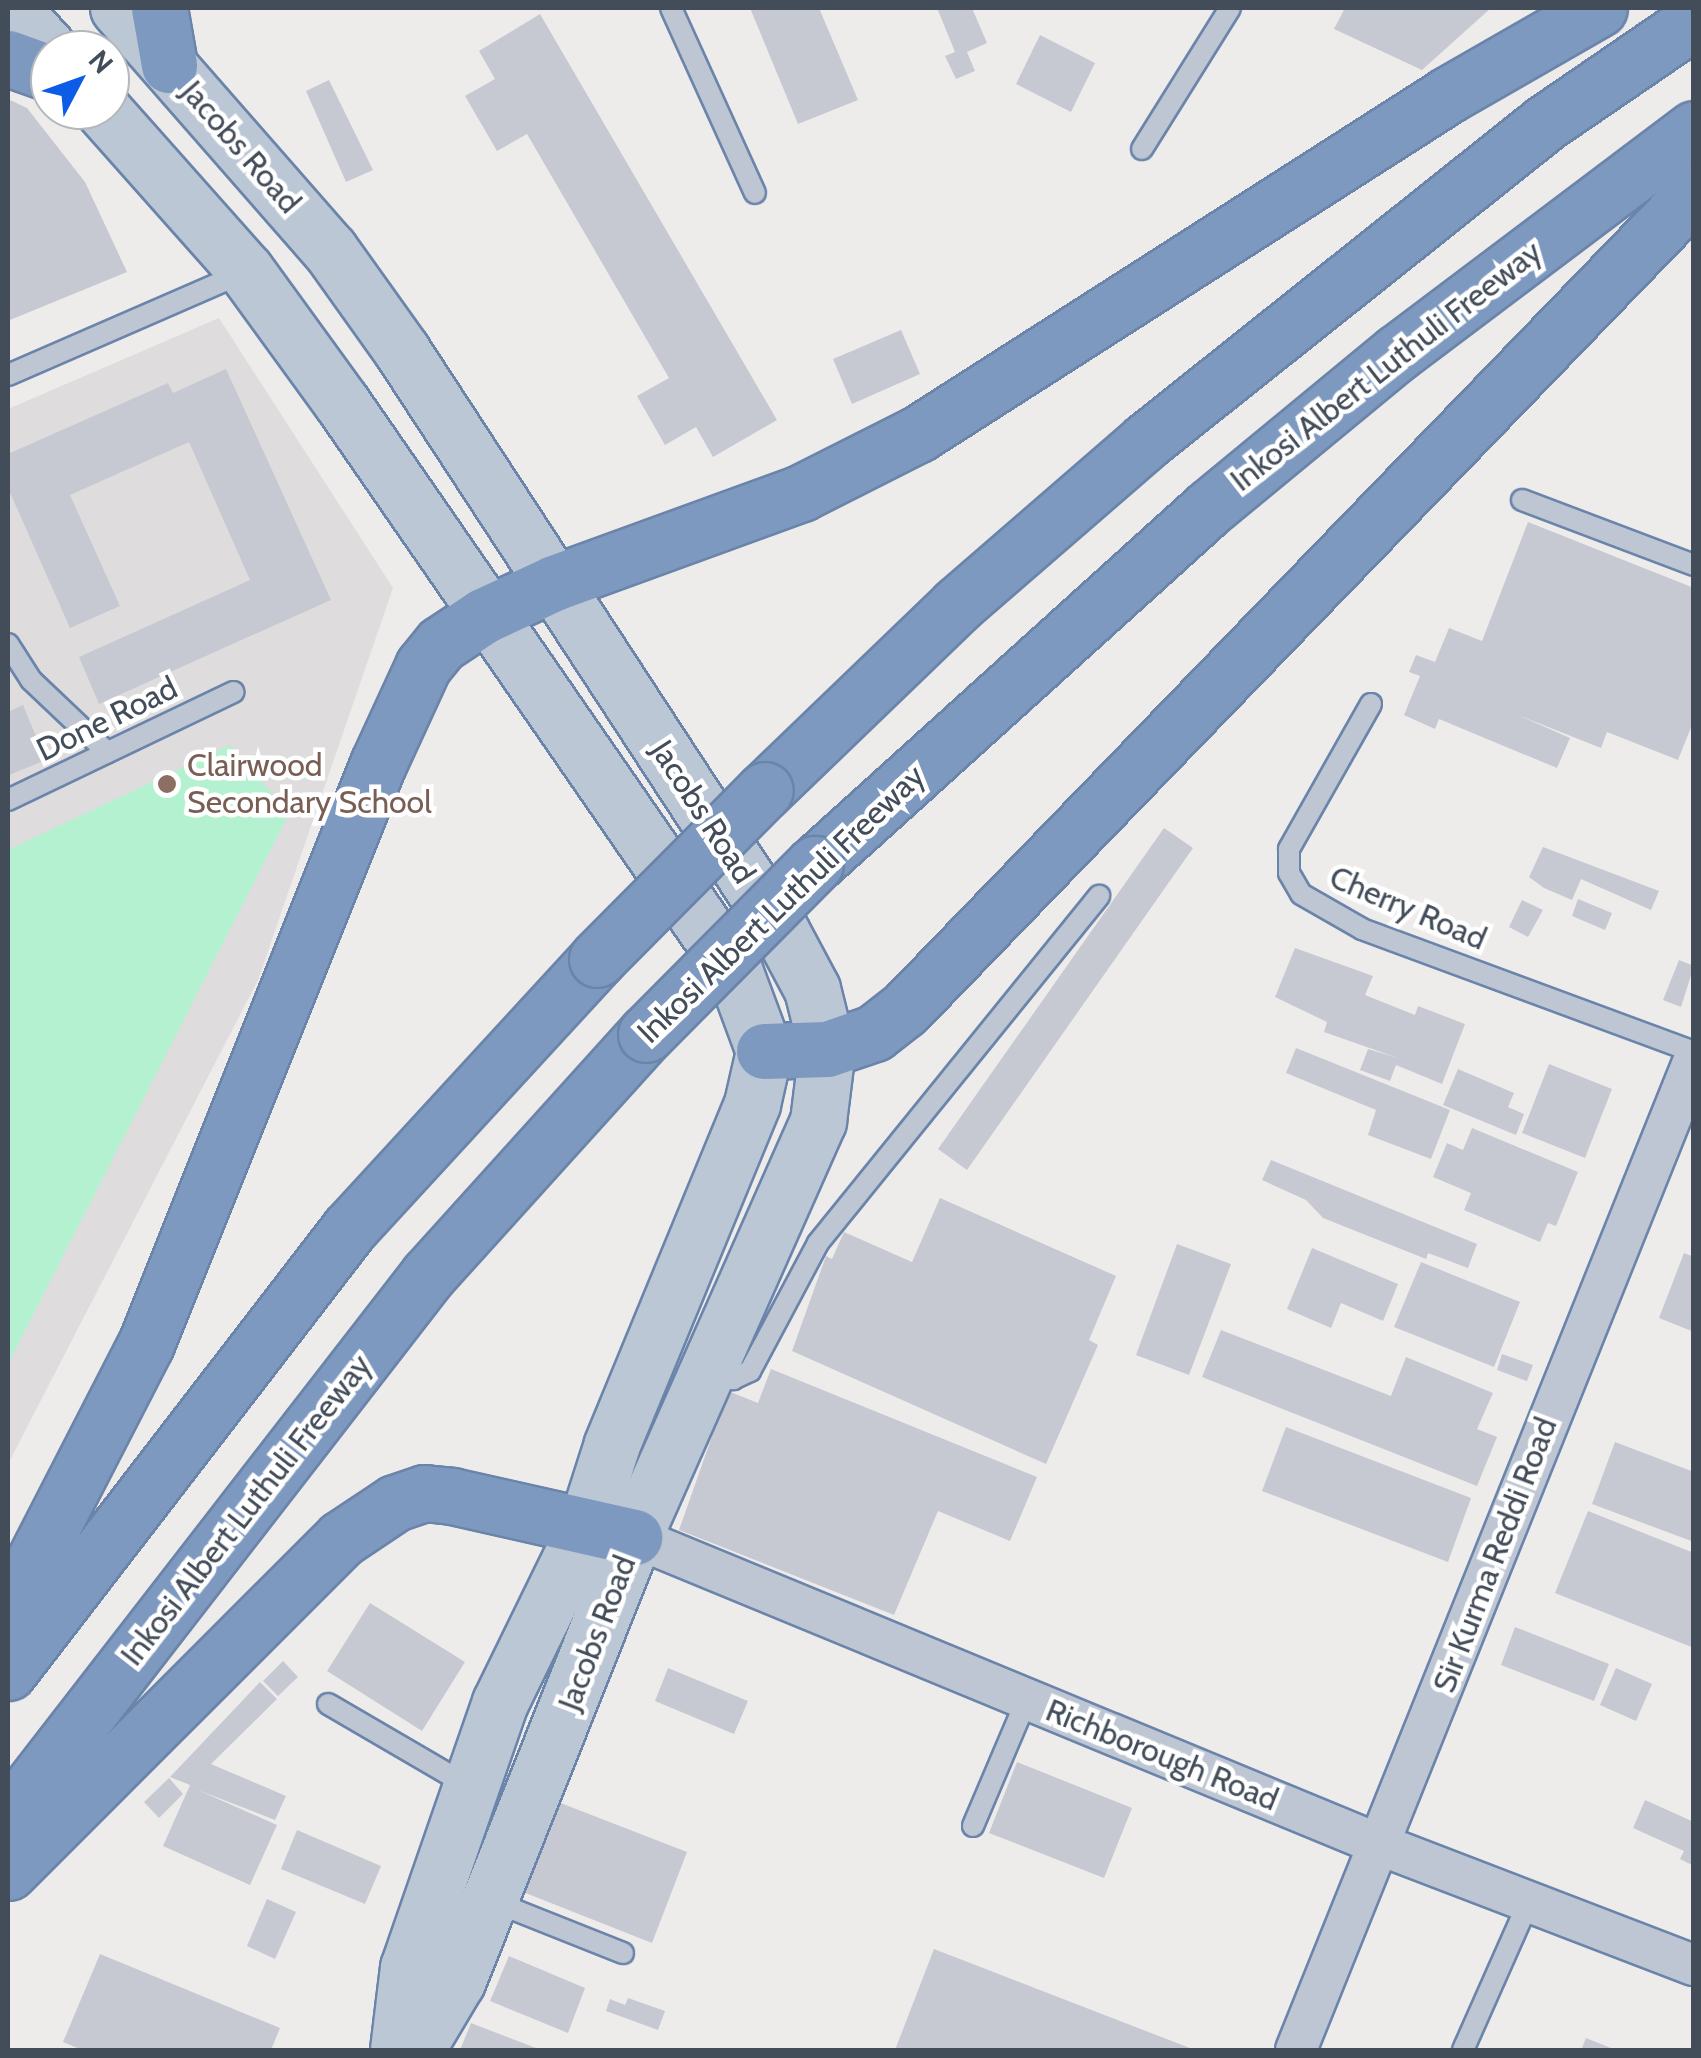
<!DOCTYPE html>
<style>
body{margin:0}
#map{position:relative;width:1701px;height:2058px;overflow:hidden;background:#eeebeb;font-family:Cabin,sans-serif}
div>[style]{position:absolute}
.education>*{inset:0;background:#dfdcdd}
.green>*{inset:0;background:#b4f1d0}
.building>*{inset:0;background:#c7c9d2}
.roads{filter:drop-shadow(2px 0 #6a84aa) drop-shadow(-2px 0 #6a84aa) drop-shadow(0 2px #6a84aa) drop-shadow(0 -2px #6a84aa)}
.lane>*{height:20px;margin:-10px;padding:0 10px;transform-origin:10px;border-radius:10px;background:#bdc6d2}
.street>*{height:40px;margin:-20px;padding:0 20px;transform-origin:20px;border-radius:20px;background:#bdc6d2}
.secondary>*{height:55px;margin:-27.5px;padding:0 27.5px;transform-origin:27.5px;border-radius:27.5px;background:#bcc7d6}
.highway>*{height:55px;margin:-27.5px;padding:0 27.5px;transform-origin:27.5px;border-radius:27.5px;background:#7e99bf}
.bridges{filter:drop-shadow(2px 0 #6a84aa) drop-shadow(-2px 0 #6a84aa) drop-shadow(0 2px #6a84aa) drop-shadow(0 -2px #6a84aa)}
.highway-bridge>*{height:55px;margin:-27.5px;padding:0 27.5px;transform-origin:27.5px;border-radius:27.5px;background:#7e99bf}
.dots>*{width:28px;height:28px;translate:-50% -50%;box-sizing:border-box;border:5px solid #fff;border-radius:50%}
span{translate:-50% -50%;white-space:nowrap;text-align:center;line-height:1.15;-webkit-text-stroke:9px #fff;paint-order:stroke}
.street-label{font-size:32px;color:#434d5a}
.education-label{font-size:32px;color:#785e54}
.left{translate:0 -50%;text-align:left}
.frame{position:absolute;inset:0;border:10px solid #434d5a;pointer-events:none}
.north{position:absolute;left:30px;top:30px;width:100px;height:100px;box-sizing:border-box;background:#fff;border:2px solid #b4b8bd;border-radius:50%;rotate:49deg;font-size:28px;font-weight:700;line-height:40px;text-align:center;color:#434d5a}
.north::after{content:'';display:block;margin:auto;width:35px;height:45px;background:#0c5ce7;clip-path:polygon(50% 0,100% 100%,50% 72%,0 100%)}
</style>
<div id="map">
<div class="education">
<div style="clip-path:polygon(219px 318px,393px 588px,258px 980px,8px 1464px,8px 409px)"></div>
</div>
<div class="green">
<div style="clip-path:polygon(230px 745px,289px 814px,8px 1364px,8px 850px)"></div>
</div>
<div class="building">
<div style="clip-path:polygon(750px 8px,819px 8px,858px 100px,798px 124px)"></div>
<div style="clip-path:polygon(937px 8px,972px 8px,987px 43px,967px 52px,975px 71px,956px 79px,945px 56px,955px 52px)"></div>
<div style="clip-path:polygon(1345px 8px,1491px 8px,1422px 70px,1334px 29px)"></div>
<div style="clip-path:polygon(540px 14px,777px 420px,713px 457px,696px 427px,665px 445px,637px 396px,669px 378px,527px 134px,497px 151px,465px 96px,495px 79px,479px 51px)"></div>
<div style="clip-path:polygon(1040px 35px,1095px 63px,1071px 112px,1016px 84px)"></div>
<div style="clip-path:polygon(329px 80px,373px 170px,346px 182px,306px 91px)"></div>
<div style="clip-path:polygon(8px 99px,27px 108px,85px 182px,127px 272px,10px 320px,8px 327px)"></div>
<div style="clip-path:polygon(901px 330px,920px 374px,852px 404px,833px 359px)"></div>
<div style="clip-path:polygon(226px 369px,331px 600px,99px 704px,79px 657px,250px 580px,189px 442px,70px 495px,120px 606px,70px 628px,8px 488px,8px 454px,168px 383px,173px 393px)"></div>
<div style="clip-path:polygon(1528px 522px,1694px 588px,1694px 720px,1678px 760px,1607px 732px,1601px 748px,1520px 716px,1570px 738px,1557px 768px,1439px 719px,1435px 729px,1404px 715px,1420px 676px,1409px 672px,1416px 655px,1435px 662px,1449px 628px,1482px 641px)"></div>
<div style="clip-path:polygon(23px 705px,46px 760px,9px 775px,8px 712px)"></div>
<div style="clip-path:polygon(1164px 828px,1193px 848px,967px 1170px,938px 1149px)"></div>
<div style="clip-path:polygon(1543px 847px,1659px 891px,1651px 910px,1581px 879px,1572px 900px,1544px 888px,1529px 877px)"></div>
<div style="clip-path:polygon(1578px 899px,1612px 913px,1605px 930px,1572px 916px)"></div>
<div style="clip-path:polygon(1522px 900px,1543px 910px,1528px 937px,1509px 927px)"></div>
<div style="clip-path:polygon(1295px 948px,1373px 976px,1365px 995px,1415px 1015px,1418px 1006px,1465px 1024px,1442px 1084px,1396px 1065px,1390px 1081px,1360px 1070px,1368px 1049px,1398px 1058px,1324px 1032px,1327px 1022px,1275px 997px)"></div>
<div style="clip-path:polygon(1679px 960px,1694px 966px,1681px 1007px,1663px 1000px)"></div>
<div style="clip-path:polygon(1296px 1048px,1450px 1110px,1431px 1159px,1368px 1135px,1376px 1110px,1286px 1073px)"></div>
<div style="clip-path:polygon(1549px 1064px,1612px 1089px,1585px 1158px,1522px 1133px)"></div>
<div style="clip-path:polygon(1458px 1069px,1514px 1093px,1508px 1107px,1524px 1114px,1516px 1135px,1443px 1105px)"></div>
<div style="clip-path:polygon(1472px 1128px,1578px 1172px,1556px 1226px,1548px 1223px,1540px 1242px,1464px 1210px,1471px 1193px,1433px 1177px,1447px 1143px,1463px 1150px)"></div>
<div style="clip-path:polygon(1271px 1160px,1477px 1244px,1468px 1268px,1428px 1253px,1426px 1259px,1323px 1218px,1306px 1200px,1262px 1180px)"></div>
<div style="clip-path:polygon(940px 1198px,1116px 1276px,1089px 1340px,1098px 1345px,1046px 1464px,792px 1351px,826px 1256px,832px 1259px,844px 1232px,912px 1262px)"></div>
<div style="clip-path:polygon(1177px 1244px,1231px 1264px,1189px 1375px,1136px 1355px)"></div>
<div style="clip-path:polygon(1312px 1248px,1398px 1284px,1383px 1321px,1341px 1303px,1331px 1328px,1287px 1309px)"></div>
<div style="clip-path:polygon(1684px 1253px,1694px 1257px,1694px 1332px,1659px 1318px)"></div>
<div style="clip-path:polygon(1421px 1262px,1520px 1302px,1494px 1367px,1394px 1327px)"></div>
<div style="clip-path:polygon(1221px 1330px,1391px 1396px,1406px 1357px,1493px 1393px,1477px 1429px,1497px 1437px,1477px 1486px,1202px 1377px)"></div>
<div style="clip-path:polygon(1502px 1354px,1533px 1365px,1527px 1381px,1497px 1370px)"></div>
<div style="clip-path:polygon(771px 1369px,1037px 1477px,1010px 1541px,938px 1511px,894px 1615px,679px 1530px,728px 1391px,758px 1403px)"></div>
<div style="clip-path:polygon(1286px 1427px,1471px 1498px,1448px 1562px,1262px 1491px)"></div>
<div style="clip-path:polygon(1615px 1442px,1694px 1472px,1694px 1542px,1592px 1504px)"></div>
<div style="clip-path:polygon(1588px 1511px,1694px 1553px,1694px 1648px,1555px 1593px)"></div>
<div style="clip-path:polygon(370px 1603px,465px 1662px,422px 1731px,327px 1671px)"></div>
<div style="clip-path:polygon(1515px 1627px,1609px 1664px,1594px 1701px,1501px 1665px)"></div>
<div style="clip-path:polygon(283px 1661px,298px 1677px,278px 1696px,263px 1681px)"></div>
<div style="clip-path:polygon(668px 1668px,748px 1701px,734px 1734px,655px 1701px)"></div>
<div style="clip-path:polygon(1616px 1668px,1652px 1684px,1636px 1721px,1600px 1705px)"></div>
<div style="clip-path:polygon(260px 1682px,277px 1699px,211px 1764px,286px 1796px,275px 1820px,198px 1790px,277px 1825px,250px 1885px,163px 1846px,190px 1785px,170px 1777px)"></div>
<div style="clip-path:polygon(1017px 1762px,1132px 1808px,1104px 1878px,989px 1833px)"></div>
<div style="clip-path:polygon(169px 1778px,183px 1794px,159px 1818px,144px 1802px)"></div>
<div style="clip-path:polygon(1645px 1800px,1694px 1822px,1694px 1866px,1680px 1859px,1684px 1851px,1633px 1828px)"></div>
<div style="clip-path:polygon(558px 1802px,687px 1852px,652px 1943px,523px 1892px)"></div>
<div style="clip-path:polygon(297px 1830px,381px 1866px,365px 1904px,281px 1869px)"></div>
<div style="clip-path:polygon(267px 1899px,296px 1912px,275px 1959px,247px 1946px)"></div>
<div style="clip-path:polygon(934px 1949px,1195px 2050px,895px 2050px)"></div>
<div style="clip-path:polygon(100px 1954px,280px 2028px,271px 2050px,82px 2050px,63px 2042px)"></div>
<div style="clip-path:polygon(509px 1956px,585px 1988px,568px 2033px,490px 2001px)"></div>
<div style="clip-path:polygon(628px 1998px,665px 2011px,658px 2030px,606px 2011px,610px 1999px,625px 2005px)"></div>
<div style="clip-path:polygon(471px 2023px,541px 2050px,460px 2050px)"></div>
<div style="clip-path:polygon(1586px 2038px,1616px 2050px,1581px 2050px)"></div>
</div>
<div class="roads">
<div class="lane">
<div style="left:671px;top:8px;width:203px;rotate:65.6deg"></div>
<div style="left:1142px;top:149px;width:166px;rotate:-58deg"></div>
<div style="left:8px;top:375px;width:258px;rotate:-23.5deg"></div>
<div style="left:1522px;top:500px;width:184px;rotate:20.7deg"></div>
<div style="left:8px;top:644px;width:43px;rotate:57.4deg"></div>
<div style="left:31px;top:680px;width:105px;rotate:43.5deg"></div>
<div style="left:1371px;top:704px;width:167px;rotate:119.5deg"></div>
<div style="left:1289px;top:849px;width:24px;rotate:90deg"></div>
<div style="left:1289px;top:873px;width:24px;rotate:60deg"></div>
<div style="left:1301px;top:894px;width:70px;rotate:29.8deg"></div>
<div style="left:1362px;top:929px;width:354px;rotate:20.3deg"></div>
<div style="left:8px;top:800px;width:250px;rotate:-25.6deg"></div>
<div style="left:711px;top:1374px;width:23px;rotate:13deg"></div>
<div style="left:733px;top:1379px;width:19px;rotate:-25deg"></div>
<div style="left:750px;top:1371px;width:145px;rotate:-62deg"></div>
<div style="left:818px;top:1243px;width:447px;rotate:-51deg"></div>
<div style="left:328px;top:1704px;width:163px;rotate:30.2deg"></div>
<div style="left:973px;top:1826px;width:136px;rotate:-67deg"></div>
<div style="left:492px;top:1901px;width:141px;rotate:21.7deg"></div>
<div style="left:1463px;top:2050px;width:163px;rotate:-66.1deg"></div>
</div>
<div class="street">
<div style="left:634px;top:1537px;width:805px;rotate:22.42deg"></div>
<div style="left:1378px;top:1844px;width:338px;rotate:21deg"></div>
<div style="left:1296px;top:2050px;width:1067px;rotate:-68.1deg"></div>
</div>
<div class="secondary">
<div style="left:12px;top:8px;width:57px;rotate:47.9deg"></div>
<div style="left:118px;top:8px;width:322px;rotate:48.8deg"></div>
<div style="left:330px;top:250px;width:124px;rotate:54.5deg"></div>
<div style="left:402px;top:351px;width:693px;rotate:56.84deg"></div>
<div style="left:781px;top:931px;width:66px;rotate:61.9deg"></div>
<div style="left:812px;top:989px;width:62px;rotate:76deg"></div>
<div style="left:827px;top:1049px;width:73px;rotate:97.1deg"></div>
<div style="left:818px;top:1121px;width:455px;rotate:113.9deg"></div>
<div style="left:634px;top:1537px;width:478px;rotate:111.7deg"></div>
<div style="left:457px;top:1981px;width:80px;rotate:120.7deg"></div>
<div style="left:103px;top:110px;width:215px;rotate:48.4deg"></div>
<div style="left:246px;top:271px;width:163px;rotate:54deg"></div>
<div style="left:342px;top:403px;width:689px;rotate:55.34deg"></div>
<div style="left:734px;top:970px;width:86px;rotate:69.7deg"></div>
<div style="left:764px;top:1051px;width:54px;rotate:102.8deg"></div>
<div style="left:752px;top:1104px;width:368px;rotate:112.4deg"></div>
<div style="left:612px;top:1444px;width:88px;rotate:107.8deg"></div>
<div style="left:585px;top:1528px;width:194px;rotate:116deg"></div>
<div style="left:500px;top:1702px;width:281px;rotate:109.1deg"></div>
<div style="left:408px;top:1967px;width:84px;rotate:96.9deg"></div>
</div>
<div class="highway">
<div style="left:159px;top:8px;width:58px;rotate:80deg"></div>
<div style="left:8px;top:58px;width:45px;rotate:19.7deg"></div>
<div style="left:765px;top:790px;width:267px;rotate:-43.9deg"></div>
<div style="left:957px;top:605px;width:250px;rotate:-40.9deg"></div>
<div style="left:1146px;top:441px;width:510px;rotate:-38.55deg"></div>
<div style="left:1545px;top:123px;width:181px;rotate:-34.4deg"></div>
<div style="left:815px;top:864px;width:532px;rotate:-42.11deg"></div>
<div style="left:1210px;top:507px;width:242px;rotate:-39.5deg"></div>
<div style="left:1397px;top:353px;width:372px;rotate:-37deg"></div>
<div style="left:764px;top:1051px;width:63px;rotate:-1.8deg"></div>
<div style="left:827px;top:1049px;width:50px;rotate:-18.8deg"></div>
<div style="left:874px;top:1033px;width:39px;rotate:-38deg"></div>
<div style="left:905px;top:1009px;width:1135px;rotate:-45.96deg"></div>
<div style="left:8px;top:1612px;width:301px;rotate:-62.8deg"></div>
<div style="left:146px;top:1344px;width:625px;rotate:-68.2deg"></div>
<div style="left:378px;top:764px;width:108px;rotate:-65.3deg"></div>
<div style="left:423px;top:666px;width:28px;rotate:-51deg"></div>
<div style="left:441px;top:644px;width:50px;rotate:-33.7deg"></div>
<div style="left:483px;top:616px;width:78px;rotate:-24.9deg"></div>
<div style="left:554px;top:583px;width:263px;rotate:-20deg"></div>
<div style="left:801px;top:493px;width:131px;rotate:-26.8deg"></div>
<div style="left:918px;top:434px;width:629px;rotate:-32.6deg"></div>
<div style="left:1448px;top:95px;width:174px;rotate:-29.9deg"></div>
<div style="left:8px;top:1672px;width:559px;rotate:-52.41deg"></div>
<div style="left:349px;top:1229px;width:367px;rotate:-47.4deg"></div>
<div style="left:8px;top:1817px;width:686px;rotate:-52.23deg"></div>
<div style="left:428px;top:1275px;width:325px;rotate:-47.9deg"></div>
<div style="left:8px;top:1872px;width:471px;rotate:-45deg"></div>
<div style="left:341px;top:1539px;width:65px;rotate:-33.7deg"></div>
<div style="left:395px;top:1503px;width:31px;rotate:-19deg"></div>
<div style="left:424px;top:1493px;width:28px;rotate:6deg"></div>
<div style="left:452px;top:1496px;width:187px;rotate:12.7deg"></div>
</div>
</div>
<div class="bridges">
<div class="highway-bridge">
<div style="left:597px;top:959px;width:238px;rotate:-45.2deg"></div>
<div style="left:646px;top:1034px;width:240px;rotate:-45.2deg"></div>
</div>
</div>
<div class="dots">
<div style="left:167px;top:784px;background:#8d6e63"></div>
</div>
<div class="street-label">
<span style="left:241px;top:147px;rotate:49deg">Jacobs Road</span>
<span style="left:1386px;top:366px;rotate:-38deg">Inkosi Albert Luthuli Freeway</span>
<span style="left:107px;top:719px;rotate:-26deg">Done Road</span>
<span style="left:703px;top:812px;rotate:57deg">Jacobs Road</span>
<span style="left:781px;top:904px;rotate:-44deg">Inkosi Albert Luthuli Freeway</span>
<span style="left:1408px;top:908px;rotate:23deg">Cherry Road</span>
<span style="left:246px;top:1510px;rotate:-52deg">Inkosi Albert Luthuli Freeway</span>
<span style="left:1495px;top:1555px;rotate:-69deg">Sir Kurma Reddi Road</span>
<span style="left:597px;top:1633px;rotate:-69deg">Jacobs Road</span>
<span style="left:1162px;top:1755px;rotate:22deg">Richborough Road</span>
</div>
<div class="education-label">
<span class="left" style="left:187px;top:784px">Clairwood<br>Secondary School</span>
</div>
<div class="frame"></div>
<div class="north">N</div>
</div>
